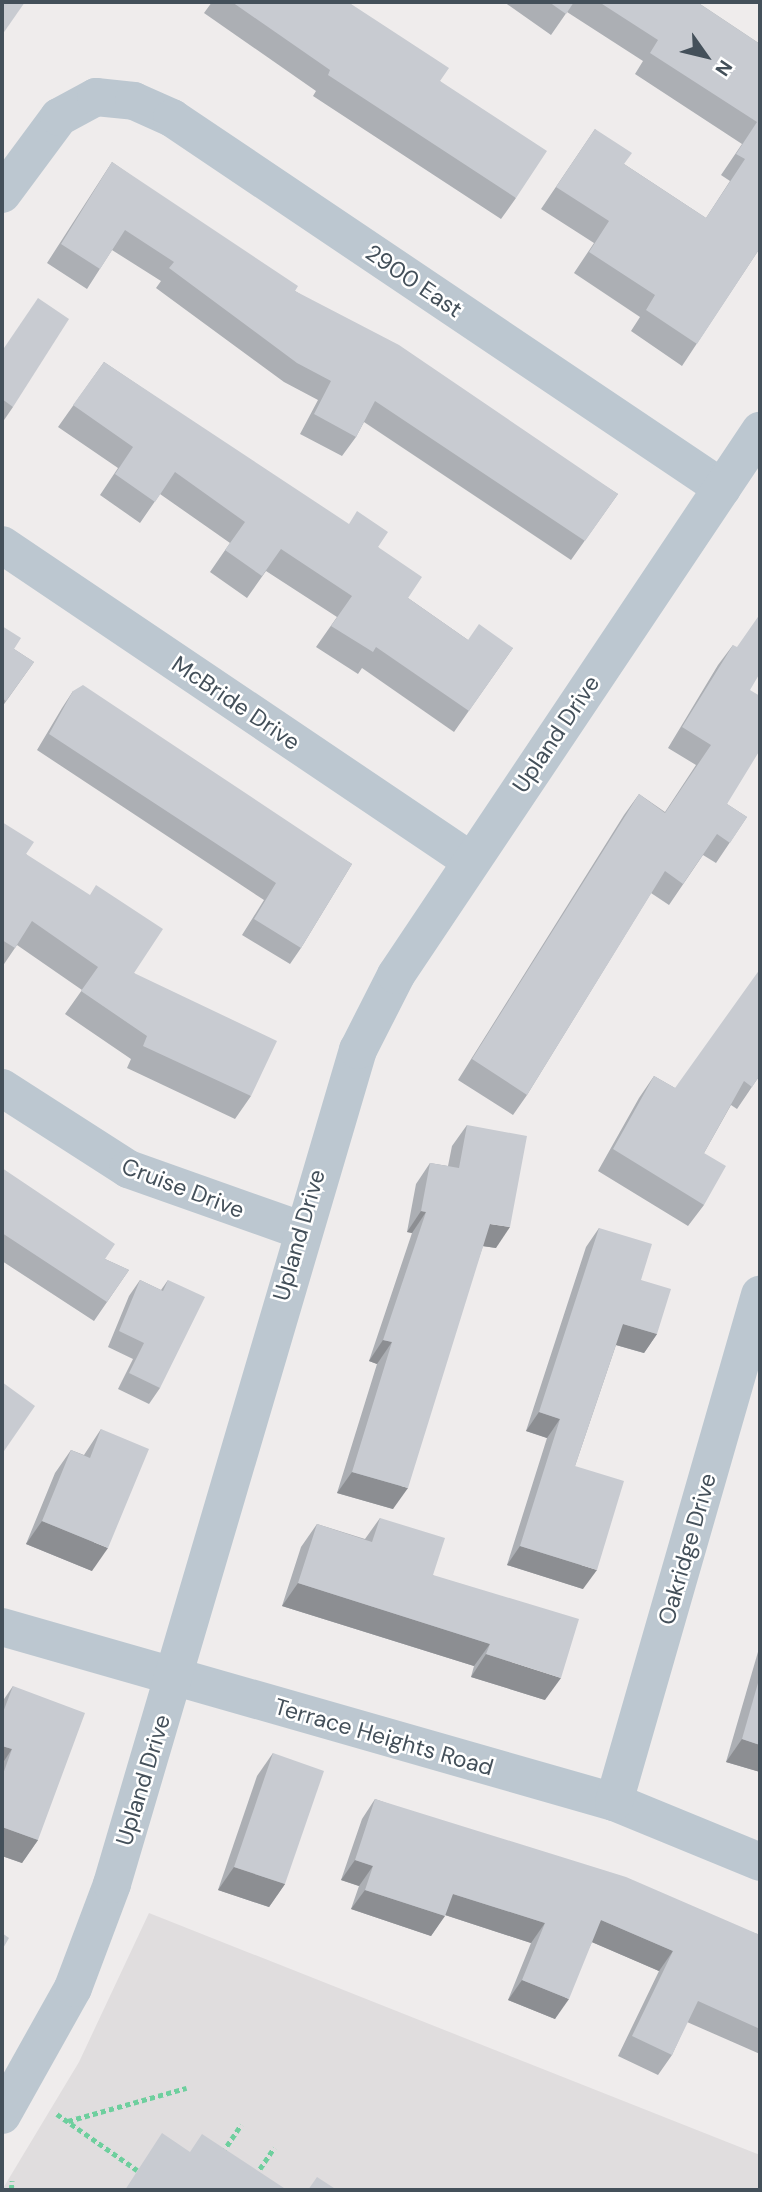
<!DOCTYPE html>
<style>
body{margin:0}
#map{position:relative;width:762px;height:2192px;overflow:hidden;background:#efecec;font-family:"DM Sans",sans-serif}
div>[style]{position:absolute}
.education>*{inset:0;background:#e0ddde}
.path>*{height:4.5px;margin-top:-2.25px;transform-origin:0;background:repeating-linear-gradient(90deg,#6ecf9e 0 5px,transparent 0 8.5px)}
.minor>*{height:38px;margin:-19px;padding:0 19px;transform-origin:19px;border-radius:19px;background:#bcc7d0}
.wall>*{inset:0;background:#acafb4}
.shaded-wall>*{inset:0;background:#8c8e92}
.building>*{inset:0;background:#c8cbd1}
span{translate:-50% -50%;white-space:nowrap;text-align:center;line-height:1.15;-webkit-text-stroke:5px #fff;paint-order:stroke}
.street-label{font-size:23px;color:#44505a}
.frame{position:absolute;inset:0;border:4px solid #44505a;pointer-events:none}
.north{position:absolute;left:671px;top:21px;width:70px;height:70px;-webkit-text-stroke:5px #fff;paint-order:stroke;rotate:124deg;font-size:19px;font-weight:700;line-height:28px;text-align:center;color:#44505a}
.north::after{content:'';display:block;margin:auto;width:24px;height:32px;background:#44505a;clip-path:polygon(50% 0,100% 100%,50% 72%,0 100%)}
</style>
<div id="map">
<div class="education">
<div style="clip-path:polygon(149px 1913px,760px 2155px,760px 2190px,2px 2190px,79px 2062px)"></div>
</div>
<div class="path">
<div style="left:57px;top:2114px;width:98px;rotate:35deg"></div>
<div style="left:68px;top:2121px;width:123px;rotate:-15.6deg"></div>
<div style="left:222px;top:2153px;width:34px;rotate:-56deg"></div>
<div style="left:255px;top:2176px;width:34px;rotate:-56deg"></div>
<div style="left:11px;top:2190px;width:9px;rotate:-84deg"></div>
</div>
<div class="minor">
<div style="left:2px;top:194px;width:96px;rotate:-53.5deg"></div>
<div style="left:59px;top:117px;width:42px;rotate:-28.4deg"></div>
<div style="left:96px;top:97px;width:38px;rotate:6deg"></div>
<div style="left:134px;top:101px;width:42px;rotate:24.1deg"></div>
<div style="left:172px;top:118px;width:663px;rotate:33.93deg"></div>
<div style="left:2px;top:545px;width:566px;rotate:33.97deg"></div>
<div style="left:2px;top:1088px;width:150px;rotate:32.7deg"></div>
<div style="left:128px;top:1169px;width:182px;rotate:19.5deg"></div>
<div style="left:2px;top:1627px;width:637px;rotate:15.96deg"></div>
<div style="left:614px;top:1802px;width:158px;rotate:22.3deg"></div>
<div style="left:614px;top:1802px;width:528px;rotate:-73.94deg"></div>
<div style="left:2px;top:2115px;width:145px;rotate:-60.8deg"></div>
<div style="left:73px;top:1988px;width:111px;rotate:-69.4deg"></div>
<div style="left:112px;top:1884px;width:870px;rotate:-73.57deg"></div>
<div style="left:358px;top:1050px;width:84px;rotate:-63.1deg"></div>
<div style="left:396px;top:975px;width:655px;rotate:-56.21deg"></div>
</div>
<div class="wall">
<div style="clip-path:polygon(212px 2px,348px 2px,440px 81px,516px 198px,501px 219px,313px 96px,316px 91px,204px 13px)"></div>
<div style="clip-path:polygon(504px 2px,697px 2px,760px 44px,760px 248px,682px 366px,631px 331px,640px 317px,574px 273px,594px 243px,541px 209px,595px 129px,624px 164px,706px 218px,730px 181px,721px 175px,742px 144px,635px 74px,643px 61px,567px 12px,551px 35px)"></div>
<div style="clip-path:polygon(112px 162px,295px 291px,618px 494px,571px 560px,364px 422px,356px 437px,342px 456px,300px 434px,318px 400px,284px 382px,156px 288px,161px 281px,112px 250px,87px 289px,47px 263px)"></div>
<div style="clip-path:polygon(2px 350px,13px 407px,2px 423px)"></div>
<div style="clip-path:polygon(104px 362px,378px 547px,408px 598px,468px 640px,513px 648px,454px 732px,362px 668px,358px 674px,316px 647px,337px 617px,266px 571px,247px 598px,210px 572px,230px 543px,160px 494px,140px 523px,100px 495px,118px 468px,58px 427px)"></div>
<div style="clip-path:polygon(2px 626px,14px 649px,34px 662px,2px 707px)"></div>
<div style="clip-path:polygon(733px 645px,750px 690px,727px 804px,747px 817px,716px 863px,703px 855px,669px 905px,651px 893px,527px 1095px,513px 1115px,458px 1080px,624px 815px,639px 794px,665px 812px,696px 765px,668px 748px,718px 665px)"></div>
<div style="clip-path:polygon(73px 691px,352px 864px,301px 948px,290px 964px,242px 935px,264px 900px,37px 750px,62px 708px)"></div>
<div style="clip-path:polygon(2px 822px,26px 854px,134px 973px,251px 1096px,235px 1119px,127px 1068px,131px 1059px,65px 1014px,82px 990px,17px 945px,2px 967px)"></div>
<div style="clip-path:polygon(760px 1075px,737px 1109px,731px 1105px,704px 1153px,704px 1205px,688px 1226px,598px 1171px,639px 1098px,654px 1076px,675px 1088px)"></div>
<div style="clip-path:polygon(467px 1125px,496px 1248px,483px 1246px,393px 1509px,337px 1493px,377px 1364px,369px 1361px,412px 1233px,407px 1232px,416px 1184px,430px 1163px,448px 1166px,452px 1146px)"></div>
<div style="clip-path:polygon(2px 1168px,105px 1259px,129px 1270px,94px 1321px,2px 1261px)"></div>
<div style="clip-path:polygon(599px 1228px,641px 1280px,657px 1334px,644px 1353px,616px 1345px,575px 1466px,583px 1589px,507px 1565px,547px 1438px,526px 1431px,586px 1247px)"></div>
<div style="clip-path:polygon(140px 1280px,161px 1290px,168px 1280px,160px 1388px,149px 1404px,118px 1389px,133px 1359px,108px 1347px,129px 1296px)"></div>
<div style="clip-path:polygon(101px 1429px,92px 1571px,26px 1544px,55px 1473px,71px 1450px,84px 1455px)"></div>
<div style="clip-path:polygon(380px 1518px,433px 1575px,545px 1700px,471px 1677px,474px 1666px,282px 1606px,301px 1547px,317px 1524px,365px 1539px)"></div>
<div style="clip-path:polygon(760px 1645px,760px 1772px,726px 1762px)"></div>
<div style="clip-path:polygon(13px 1686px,38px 1840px,22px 1863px,2px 1856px,2px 1702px)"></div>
<div style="clip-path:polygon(273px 1753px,285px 1884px,269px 1907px,218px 1890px,257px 1776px)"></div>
<div style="clip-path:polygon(375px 1799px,760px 1935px,760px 2054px,687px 2022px,672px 2055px,658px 2075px,618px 2056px,659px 1971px,592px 1942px,555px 2019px,508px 2000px,531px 1943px,445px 1915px,431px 1936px,351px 1909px,359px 1886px,341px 1880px,362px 1819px)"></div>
</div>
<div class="shaded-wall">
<div style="clip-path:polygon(421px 1211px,426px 1212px,412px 1233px,407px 1232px)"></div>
<div style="clip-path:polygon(490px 1224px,510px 1227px,496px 1248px,475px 1245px)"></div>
<div style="clip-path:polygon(623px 1324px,657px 1334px,644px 1353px,609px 1343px)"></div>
<div style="clip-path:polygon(383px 1340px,392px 1342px,377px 1364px,369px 1361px)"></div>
<div style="clip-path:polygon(539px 1412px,560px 1419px,547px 1438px,526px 1431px)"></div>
<div style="clip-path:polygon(352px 1472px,408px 1488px,393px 1509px,337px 1493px)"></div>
<div style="clip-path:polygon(42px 1521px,108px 1548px,92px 1571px,26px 1544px)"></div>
<div style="clip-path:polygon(520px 1546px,597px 1570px,583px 1589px,507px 1565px)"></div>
<div style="clip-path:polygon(298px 1583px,490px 1644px,474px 1666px,282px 1606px)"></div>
<div style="clip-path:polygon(486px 1654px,561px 1678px,545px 1700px,471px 1677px)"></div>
<div style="clip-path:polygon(742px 1739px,760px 1745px,760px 1772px,726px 1762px)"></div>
<div style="clip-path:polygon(2px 1746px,12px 1749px,2px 1764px)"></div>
<div style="clip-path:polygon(2px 1827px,38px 1840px,22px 1863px,2px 1856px)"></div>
<div style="clip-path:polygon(355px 1860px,373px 1866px,359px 1886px,341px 1880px)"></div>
<div style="clip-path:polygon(234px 1867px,285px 1884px,269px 1907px,218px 1890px)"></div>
<div style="clip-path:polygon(365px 1890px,445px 1916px,431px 1936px,351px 1909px)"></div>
<div style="clip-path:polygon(453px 1894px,545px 1923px,531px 1943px,439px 1913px)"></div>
<div style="clip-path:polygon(601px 1920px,673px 1951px,659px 1971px,587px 1940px)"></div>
<div style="clip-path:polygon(522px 1980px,569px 1999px,555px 2019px,508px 2000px)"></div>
</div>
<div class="building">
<div style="clip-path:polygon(2px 2px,25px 2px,2px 35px)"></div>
<div style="clip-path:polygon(232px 2px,348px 2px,449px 68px,440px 81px,547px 151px,516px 198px,328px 75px,330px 70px)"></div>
<div style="clip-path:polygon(549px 2px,574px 2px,566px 14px)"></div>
<div style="clip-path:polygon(599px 2px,697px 2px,760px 44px,760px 248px,697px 344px,646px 310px,655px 295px,589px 252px,609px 221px,556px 187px,595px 129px,632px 153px,624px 164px,706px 218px,745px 159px,736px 154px,757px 122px,650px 53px,658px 40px)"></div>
<div style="clip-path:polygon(112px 162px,298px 286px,295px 291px,399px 345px,618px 494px,585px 541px,375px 401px,356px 437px,314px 414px,331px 381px,297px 363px,169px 268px,174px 262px,125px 230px,100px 269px,61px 244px)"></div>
<div style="clip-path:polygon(38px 298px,69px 319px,13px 407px,2px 399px,2px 351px)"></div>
<div style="clip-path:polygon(104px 362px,349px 524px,357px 511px,388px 532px,378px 547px,422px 577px,408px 598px,468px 640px,479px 624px,513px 648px,469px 711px,376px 647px,373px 652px,331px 626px,352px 596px,281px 549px,262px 576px,225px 550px,245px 522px,175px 472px,155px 502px,115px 474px,133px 447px,73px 405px)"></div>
<div style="clip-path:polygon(760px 614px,760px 673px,750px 690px,760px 696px,760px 750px,727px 804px,747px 817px,730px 843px,717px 834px,683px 884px,665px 871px,527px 1095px,472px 1059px,639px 794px,665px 813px,711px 745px,682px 727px,733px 645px,737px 647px)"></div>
<div style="clip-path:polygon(2px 626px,21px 638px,14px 649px,34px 662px,6px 701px,2px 698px)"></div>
<div style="clip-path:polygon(83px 685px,352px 864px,301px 948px,254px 919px,276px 883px,49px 734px,73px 691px)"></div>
<div style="clip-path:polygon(2px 822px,34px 842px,26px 854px,90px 895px,96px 885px,163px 929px,134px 973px,277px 1041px,251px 1096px,143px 1046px,147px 1036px,81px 991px,98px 967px,32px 921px,15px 948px,2px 940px)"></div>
<div style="clip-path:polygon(760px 969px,760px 1075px,752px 1087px,744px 1081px,704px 1153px,726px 1166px,704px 1205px,613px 1149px,654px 1076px,675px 1088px)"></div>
<div style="clip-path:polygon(467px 1125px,527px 1136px,510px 1227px,490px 1224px,408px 1488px,352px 1472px,392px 1342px,383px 1340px,426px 1212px,421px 1211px,430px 1163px,459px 1168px)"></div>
<div style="clip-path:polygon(2px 1168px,115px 1244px,105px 1259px,129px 1270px,107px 1302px,2px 1233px)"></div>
<div style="clip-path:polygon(599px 1228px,652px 1244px,641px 1280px,671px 1289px,657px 1334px,623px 1324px,575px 1466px,624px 1481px,597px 1570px,520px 1546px,560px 1419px,539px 1412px)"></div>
<div style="clip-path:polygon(140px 1280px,163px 1291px,168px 1280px,205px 1297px,160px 1388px,129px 1373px,144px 1343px,119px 1331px)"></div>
<div style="clip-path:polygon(2px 1382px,35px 1406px,2px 1454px)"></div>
<div style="clip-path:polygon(101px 1429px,149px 1449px,108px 1548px,42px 1521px,71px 1450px,90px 1458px)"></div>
<div style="clip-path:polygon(380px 1518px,445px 1538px,433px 1575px,579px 1619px,561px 1678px,486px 1654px,490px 1644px,298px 1583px,317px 1524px,372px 1542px)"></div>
<div style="clip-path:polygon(760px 1676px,760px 1745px,742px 1739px)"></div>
<div style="clip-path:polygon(13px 1686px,85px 1713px,38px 1840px,2px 1827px,2px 1777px,12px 1749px,2px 1746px,2px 1715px)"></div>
<div style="clip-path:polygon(273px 1753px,324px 1771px,285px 1884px,234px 1867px)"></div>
<div style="clip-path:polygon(375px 1799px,626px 1877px,760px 1935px,760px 2029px,698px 2001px,672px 2055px,632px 2036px,673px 1951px,601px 1920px,569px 1999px,522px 1980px,545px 1923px,453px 1894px,445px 1916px,365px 1890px,373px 1866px,355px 1860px)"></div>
<div style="clip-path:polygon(2px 1933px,9px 1938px,2px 1950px)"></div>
<div style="clip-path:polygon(162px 2133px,190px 2152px,202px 2134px,287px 2190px,125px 2190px)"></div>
<div style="clip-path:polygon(317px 2177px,337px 2190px,308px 2190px)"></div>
</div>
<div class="street-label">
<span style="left:414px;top:281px;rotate:34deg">2900 East</span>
<span style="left:236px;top:703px;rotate:34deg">McBride Drive</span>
<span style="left:556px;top:734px;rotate:-56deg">Upland Drive</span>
<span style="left:183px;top:1188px;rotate:21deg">Cruise Drive</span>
<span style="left:299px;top:1235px;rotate:-74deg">Upland Drive</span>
<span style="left:687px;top:1549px;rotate:-74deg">Oakridge Drive</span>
<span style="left:384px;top:1737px;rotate:16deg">Terrace Heights Road</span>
<span style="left:143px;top:1780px;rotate:-73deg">Upland Drive</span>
</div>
<div class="frame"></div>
<div class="north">N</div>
</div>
